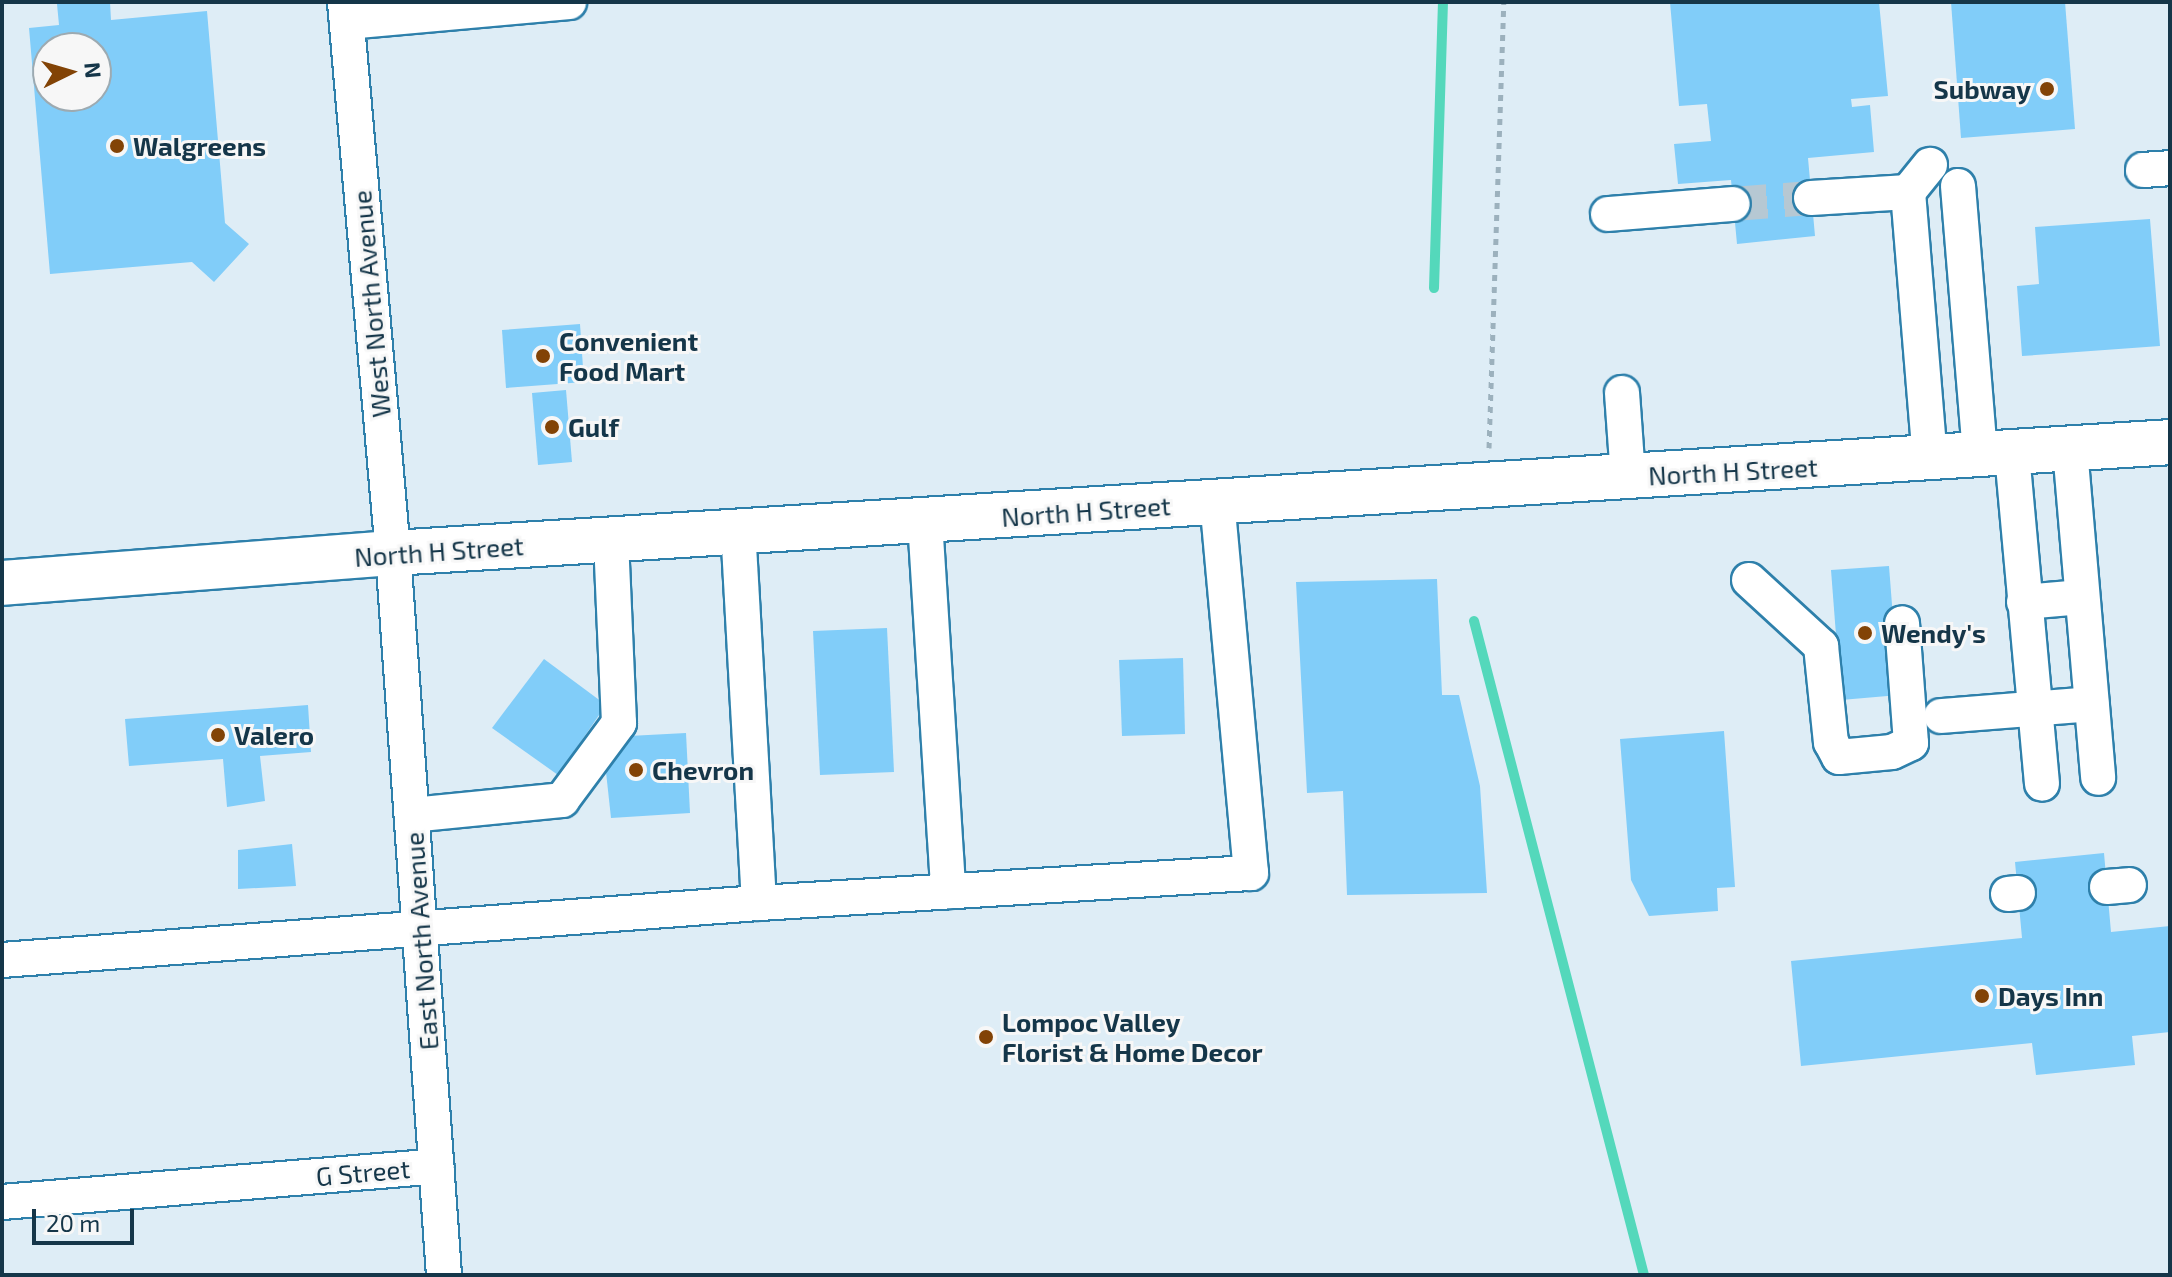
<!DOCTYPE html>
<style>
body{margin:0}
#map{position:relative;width:2172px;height:1277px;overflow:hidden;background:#deedf6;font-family:"Exo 2",sans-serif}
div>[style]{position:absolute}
.stream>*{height:10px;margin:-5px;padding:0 5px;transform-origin:5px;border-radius:5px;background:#54d8bb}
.building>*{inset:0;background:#81cdf9}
.minor-tunnel>*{height:34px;margin-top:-17px;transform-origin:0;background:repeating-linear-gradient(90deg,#b6c8d3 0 34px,transparent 0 51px)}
.path>*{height:5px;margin-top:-2.5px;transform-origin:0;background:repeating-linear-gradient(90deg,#9cb1bd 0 6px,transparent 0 12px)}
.roads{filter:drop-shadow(2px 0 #2e80ab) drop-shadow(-2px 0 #2e80ab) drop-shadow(0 2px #2e80ab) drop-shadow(0 -2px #2e80ab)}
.minor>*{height:34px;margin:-17px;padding:0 17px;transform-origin:17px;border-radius:17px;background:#fff}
.highway>*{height:44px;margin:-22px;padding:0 22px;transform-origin:22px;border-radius:22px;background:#fff}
.dots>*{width:22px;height:22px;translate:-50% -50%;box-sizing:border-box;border:4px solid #f7f7f7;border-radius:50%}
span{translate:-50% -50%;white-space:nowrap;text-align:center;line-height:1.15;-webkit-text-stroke:6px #f7f7f7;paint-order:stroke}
.poi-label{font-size:26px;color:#153649;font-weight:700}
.right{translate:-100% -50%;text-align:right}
.left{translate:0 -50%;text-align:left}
.street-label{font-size:26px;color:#153649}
.frame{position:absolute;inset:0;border:4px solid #153649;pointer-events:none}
.north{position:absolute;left:32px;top:32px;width:80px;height:80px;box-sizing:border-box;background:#f7f7f7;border:2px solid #9daab1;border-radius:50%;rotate:85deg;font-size:22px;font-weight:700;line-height:32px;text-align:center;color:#153649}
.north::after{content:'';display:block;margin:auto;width:28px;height:36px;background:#824306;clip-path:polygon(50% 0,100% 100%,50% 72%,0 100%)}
.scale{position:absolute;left:32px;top:1209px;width:102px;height:36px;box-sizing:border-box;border:4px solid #153649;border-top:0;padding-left:10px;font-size:24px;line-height:28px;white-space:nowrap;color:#153649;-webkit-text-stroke:6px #f7f7f7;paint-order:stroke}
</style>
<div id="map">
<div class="stream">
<div style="left:1434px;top:288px;width:286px;rotate:-88.2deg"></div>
<div style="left:1474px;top:621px;width:676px;rotate:75.43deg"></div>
</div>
<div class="building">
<div style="clip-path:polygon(evenodd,110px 2px,111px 20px,207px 11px,225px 223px,249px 244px,214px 282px,192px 262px,50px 274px,29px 28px,59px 25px,57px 4px,110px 2px,48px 48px,96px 48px,96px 96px,48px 96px,48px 48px)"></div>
<div style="clip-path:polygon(1670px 2px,1879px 2px,1888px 96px,1851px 99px,1852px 107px,1870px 105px,1874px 152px,1808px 158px,1815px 236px,1737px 244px,1731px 180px,1678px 184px,1674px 144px,1711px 141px,1707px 104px,1679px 106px)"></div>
<div style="clip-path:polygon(1951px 2px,2065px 2px,2075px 129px,1961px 138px)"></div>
<div style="clip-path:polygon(2150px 219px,2160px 346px,2022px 356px,2017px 286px,2039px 284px,2035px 227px)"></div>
<div style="clip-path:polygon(580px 324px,584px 382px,506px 388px,502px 330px)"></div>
<div style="clip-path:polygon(566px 390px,572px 462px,538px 465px,532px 393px)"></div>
<div style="clip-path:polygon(1889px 566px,1899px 695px,1841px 700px,1831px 570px)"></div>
<div style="clip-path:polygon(1437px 579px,1442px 695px,1459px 695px,1480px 786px,1487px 893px,1347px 895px,1343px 791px,1307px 793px,1296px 582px)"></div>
<div style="clip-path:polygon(887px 628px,894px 772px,820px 775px,813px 631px)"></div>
<div style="clip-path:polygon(1183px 658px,1185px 734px,1122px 736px,1119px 660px)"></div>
<div style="clip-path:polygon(544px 659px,606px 705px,558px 775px,492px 728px)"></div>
<div style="clip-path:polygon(308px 705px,311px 752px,260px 756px,265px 801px,227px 807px,223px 759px,129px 766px,125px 719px)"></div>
<div style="clip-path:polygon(1724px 731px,1735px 887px,1717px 888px,1718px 911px,1649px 916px,1631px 880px,1620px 739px)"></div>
<div style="clip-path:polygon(686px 733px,690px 813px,611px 818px,606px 772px,629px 736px)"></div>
<div style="clip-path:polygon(292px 844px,296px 886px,238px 889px,238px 850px)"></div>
<div style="clip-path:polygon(2104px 853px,2111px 932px,2170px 926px,2170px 1032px,2132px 1036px,2135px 1065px,2036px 1075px,2032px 1043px,1801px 1066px,1791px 961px,2022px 938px,2015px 862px)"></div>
</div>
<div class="minor-tunnel">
<div style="left:1733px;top:204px;width:78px;rotate:-4.4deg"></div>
</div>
<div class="path">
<div style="left:1489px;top:448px;width:446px;rotate:-88.1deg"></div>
</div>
<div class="roads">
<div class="minor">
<div style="left:345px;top:2px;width:553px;rotate:85.02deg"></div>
<div style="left:393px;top:553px;width:724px;rotate:85.96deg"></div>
<div style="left:347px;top:22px;width:223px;rotate:-5.1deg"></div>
<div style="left:2143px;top:170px;width:27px;rotate:-4deg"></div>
<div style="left:1958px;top:186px;width:271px;rotate:85.3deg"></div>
<div style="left:1908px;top:192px;width:268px;rotate:85.3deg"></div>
<div style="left:1811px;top:198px;width:97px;rotate:-3.5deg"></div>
<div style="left:1908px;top:192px;width:35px;rotate:-51deg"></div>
<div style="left:1608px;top:214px;width:125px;rotate:-4.6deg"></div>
<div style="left:1622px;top:393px;width:84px;rotate:85.9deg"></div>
<div style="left:2070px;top:449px;width:330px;rotate:85.1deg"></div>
<div style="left:2012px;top:454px;width:331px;rotate:84.8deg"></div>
<div style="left:925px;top:521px;width:371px;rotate:86.4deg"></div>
<div style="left:1749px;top:580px;width:98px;rotate:42.5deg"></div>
<div style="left:1821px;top:646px;width:97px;rotate:84.1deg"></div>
<div style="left:1831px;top:742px;width:17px;rotate:62deg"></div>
<div style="left:1839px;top:757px;width:53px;rotate:-5.4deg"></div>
<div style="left:1892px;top:752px;width:21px;rotate:-25deg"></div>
<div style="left:1911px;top:743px;width:120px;rotate:-94.3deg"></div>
<div style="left:2024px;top:602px;width:58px;rotate:-4.9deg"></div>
<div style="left:1941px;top:716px;width:151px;rotate:-4.5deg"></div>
<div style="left:412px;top:815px;width:151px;rotate:-5.7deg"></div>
<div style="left:562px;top:800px;width:96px;rotate:-53.5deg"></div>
<div style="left:619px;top:723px;width:182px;rotate:-92.5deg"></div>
<div style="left:2107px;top:887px;width:22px;rotate:-5deg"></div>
<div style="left:2008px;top:894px;width:10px;rotate:-6deg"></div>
<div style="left:759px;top:903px;width:493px;rotate:-3.5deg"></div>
<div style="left:1251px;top:873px;width:373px;rotate:-95.2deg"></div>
<div style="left:2px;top:960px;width:759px;rotate:-4.31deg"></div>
<div style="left:759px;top:903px;width:371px;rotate:-93.2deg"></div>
<div style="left:2px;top:1202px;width:436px;rotate:-4.7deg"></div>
</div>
<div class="highway">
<div style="left:2px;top:583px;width:392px;rotate:-4.4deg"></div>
<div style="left:393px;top:553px;width:1780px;rotate:-3.57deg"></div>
</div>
</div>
<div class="dots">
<div style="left:2047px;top:89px;background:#824306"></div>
<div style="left:117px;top:146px;background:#824306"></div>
<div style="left:543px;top:356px;background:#824306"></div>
<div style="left:552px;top:427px;background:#824306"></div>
<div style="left:1865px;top:633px;background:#824306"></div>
<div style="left:218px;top:735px;background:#824306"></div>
<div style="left:636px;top:770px;background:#824306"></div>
<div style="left:1982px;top:996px;background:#824306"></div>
<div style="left:986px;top:1037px;background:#824306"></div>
</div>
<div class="poi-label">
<span class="right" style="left:2031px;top:89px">Subway</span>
<span class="left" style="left:133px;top:146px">Walgreens</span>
<span class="left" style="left:559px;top:356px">Convenient<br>Food Mart</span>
<span class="left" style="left:568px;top:427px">Gulf</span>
<span class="left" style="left:1881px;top:633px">Wendy's</span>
<span class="left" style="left:234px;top:735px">Valero</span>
<span class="left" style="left:652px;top:770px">Chevron</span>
<span class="left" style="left:1998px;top:996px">Days Inn</span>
<span class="left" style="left:1002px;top:1037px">Lompoc Valley<br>Florist &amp; Home Decor</span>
</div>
<div class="street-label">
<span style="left:371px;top:304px;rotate:-95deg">West North Avenue</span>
<span style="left:1733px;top:471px;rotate:-3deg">North H Street</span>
<span style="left:1086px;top:511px;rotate:-4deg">North H Street</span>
<span style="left:439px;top:551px;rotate:-4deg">North H Street</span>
<span style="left:421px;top:941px;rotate:-94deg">East North Avenue</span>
<span style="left:363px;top:1172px;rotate:-5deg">G Street</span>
</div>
<div class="frame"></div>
<div class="north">N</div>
<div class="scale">20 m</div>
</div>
